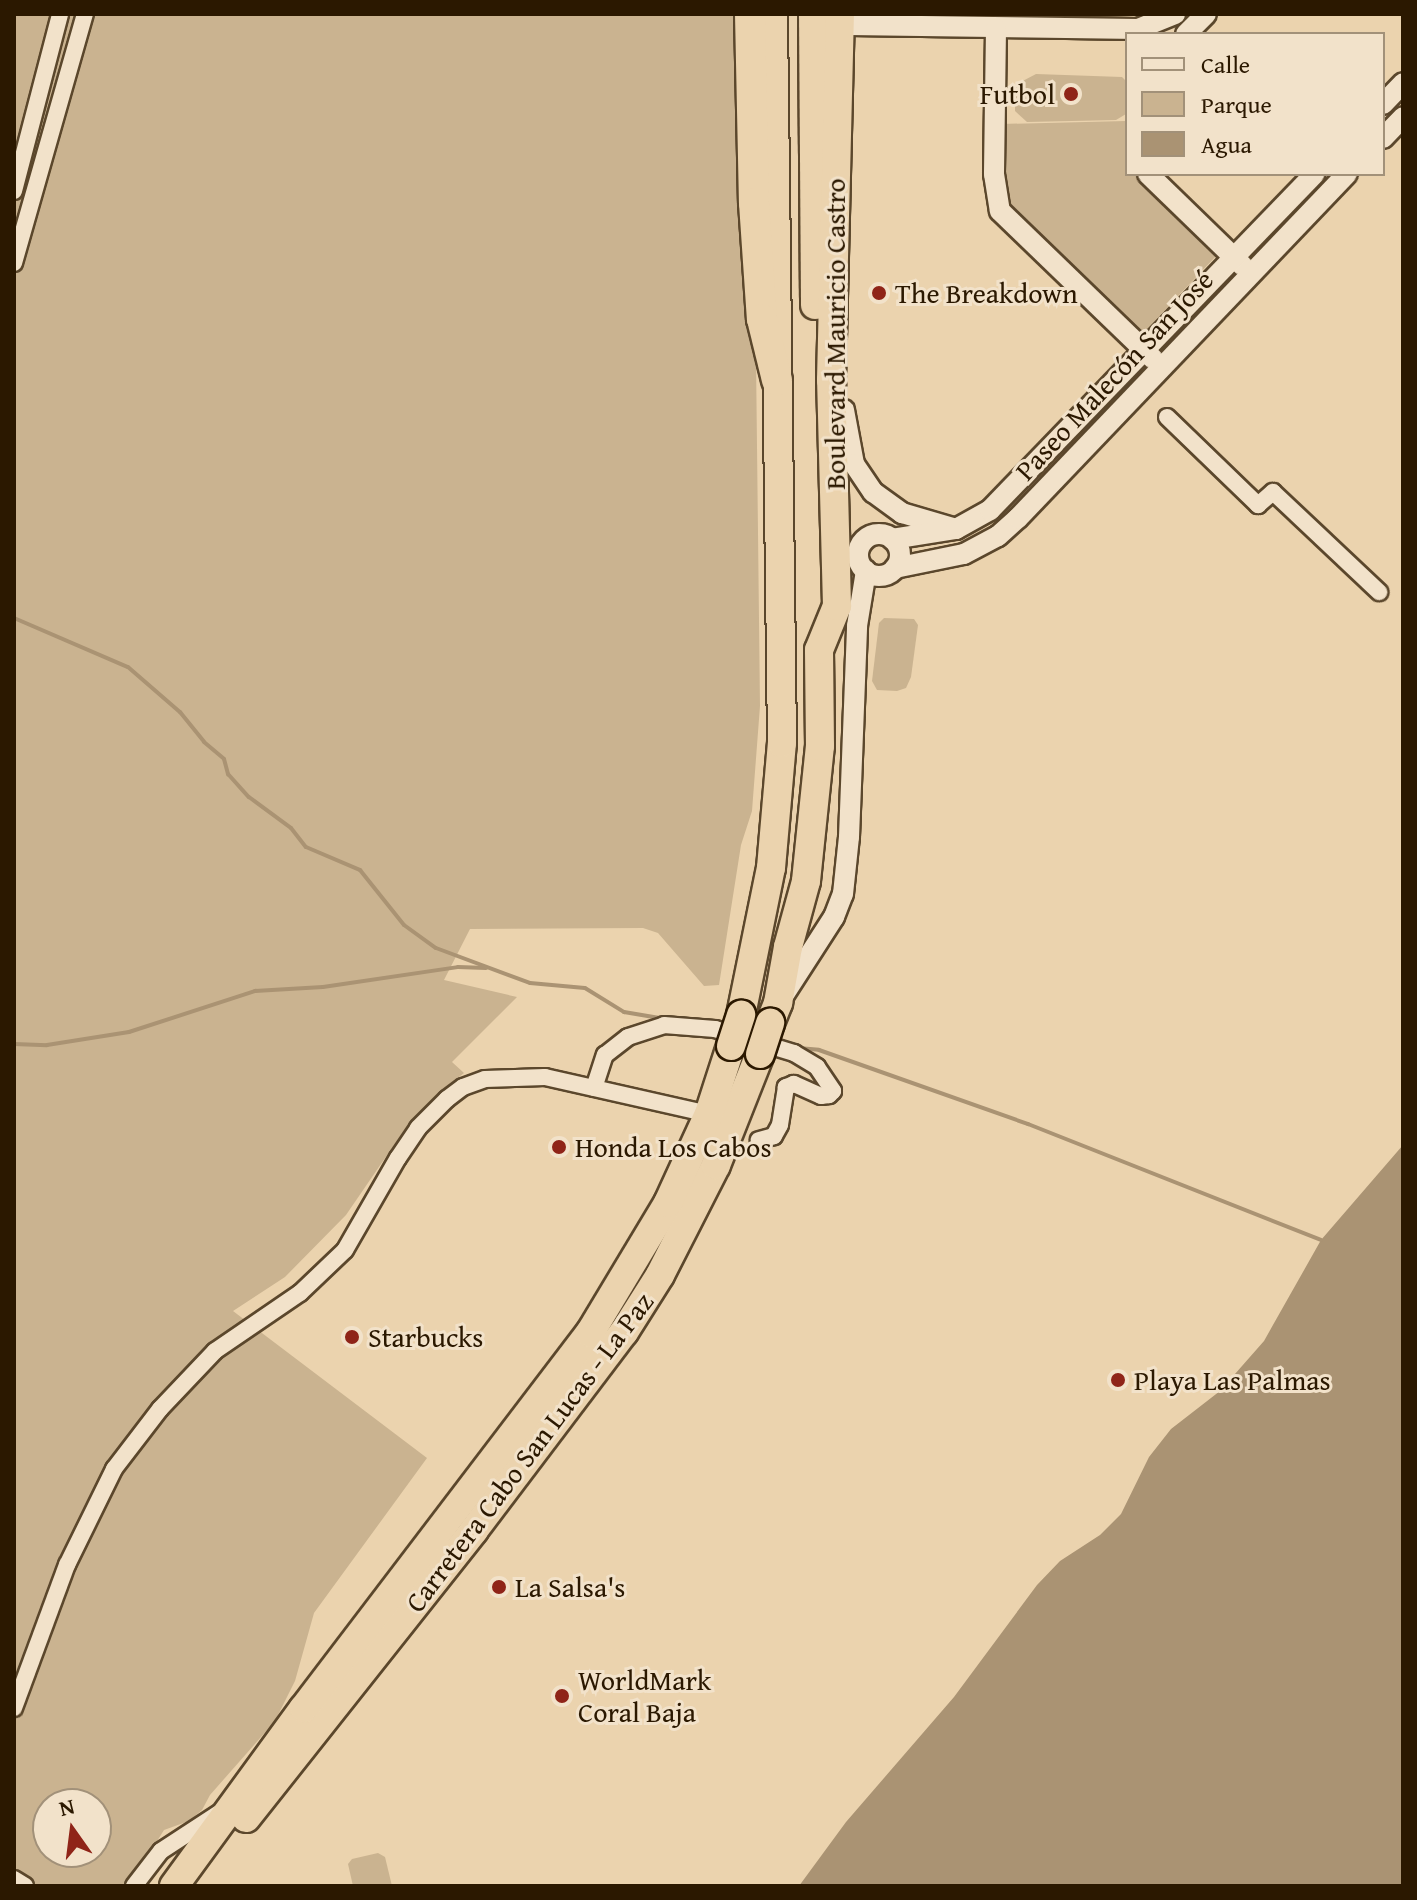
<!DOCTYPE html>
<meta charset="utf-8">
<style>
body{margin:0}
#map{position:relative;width:1417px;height:1900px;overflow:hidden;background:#ebd3ae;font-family:"Gentium Book Plus",serif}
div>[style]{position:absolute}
.green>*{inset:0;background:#cab390}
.water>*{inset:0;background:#aa9373}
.stream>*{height:4px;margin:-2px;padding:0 2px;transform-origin:2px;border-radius:2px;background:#aa9373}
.roads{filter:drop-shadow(2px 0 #5b472c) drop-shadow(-2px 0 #5b472c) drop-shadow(0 2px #5b472c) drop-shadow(0 -2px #5b472c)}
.minor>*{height:16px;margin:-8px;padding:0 8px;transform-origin:8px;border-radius:8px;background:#f2e2ca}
.tertiary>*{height:20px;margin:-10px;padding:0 10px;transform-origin:10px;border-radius:10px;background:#f2e2ca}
.tertiary>.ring{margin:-10px;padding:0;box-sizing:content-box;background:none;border:20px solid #f2e2ca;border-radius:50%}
.trunk>*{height:28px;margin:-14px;padding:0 14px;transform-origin:14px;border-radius:14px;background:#ebd3ae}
.motorway>*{height:30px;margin:-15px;padding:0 15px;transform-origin:15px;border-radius:15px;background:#ebd3ae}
.bridges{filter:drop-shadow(2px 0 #2b1800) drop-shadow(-2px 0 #2b1800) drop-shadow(0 2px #2b1800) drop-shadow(0 -2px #2b1800)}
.trunk-bridge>*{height:28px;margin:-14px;padding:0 14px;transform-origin:14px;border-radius:14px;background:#ebd3ae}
.dots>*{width:22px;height:22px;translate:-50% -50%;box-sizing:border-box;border:4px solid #f2e2ca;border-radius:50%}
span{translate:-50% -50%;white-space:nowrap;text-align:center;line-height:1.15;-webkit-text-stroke:6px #f2e2ca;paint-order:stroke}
.poi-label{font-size:28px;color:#2b1800}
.right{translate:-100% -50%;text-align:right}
.left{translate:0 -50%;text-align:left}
.street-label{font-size:28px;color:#2b1800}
.frame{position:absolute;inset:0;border:16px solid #2b1800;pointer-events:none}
.legend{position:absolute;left:1125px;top:32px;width:260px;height:144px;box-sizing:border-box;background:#f2e2ca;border:2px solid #a29179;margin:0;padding:10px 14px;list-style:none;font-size:24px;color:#2b1800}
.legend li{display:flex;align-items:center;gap:16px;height:40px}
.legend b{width:40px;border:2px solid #a29179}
.north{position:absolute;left:32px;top:1788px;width:80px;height:80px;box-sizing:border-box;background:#f2e2ca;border:2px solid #a29179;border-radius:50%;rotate:346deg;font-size:22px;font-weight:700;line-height:32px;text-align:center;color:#2b1800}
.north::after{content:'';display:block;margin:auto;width:28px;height:36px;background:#8f2418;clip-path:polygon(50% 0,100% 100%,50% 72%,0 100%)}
</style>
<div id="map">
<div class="green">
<div style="clip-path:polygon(evenodd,14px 14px,739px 14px,755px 271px,760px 706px,752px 811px,741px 845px,719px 985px,704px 986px,658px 933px,643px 928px,470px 929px,444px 980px,517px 997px,452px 1062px,464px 1073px,436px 1095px,407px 1126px,346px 1215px,285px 1277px,233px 1311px,427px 1458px,314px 1613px,295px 1681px,275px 1721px,210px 1795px,202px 1810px,189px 1821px,164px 1830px,129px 1886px,35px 1886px,29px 1876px,14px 1871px,14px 14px,48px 1804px,96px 1804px,96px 1852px,48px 1852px,48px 1804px)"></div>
<div style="clip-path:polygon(1036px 74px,1122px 77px,1127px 82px,1126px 114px,1116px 120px,1027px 122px,1015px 111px,1015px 90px,1017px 84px)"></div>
<div style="clip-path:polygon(1126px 121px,1127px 174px,1133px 174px,1217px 255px,1142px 334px,1002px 198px,1001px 124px)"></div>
<div style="clip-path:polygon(884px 618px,914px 619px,918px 625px,911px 677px,906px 688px,897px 691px,877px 690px,872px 681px,879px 623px)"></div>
<div style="clip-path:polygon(378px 1853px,385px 1857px,392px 1886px,353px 1886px,348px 1864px,352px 1859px)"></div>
</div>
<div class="water">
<div style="clip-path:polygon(1403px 1145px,1403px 1886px,799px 1886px,846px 1822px,954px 1697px,1037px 1585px,1060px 1561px,1100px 1535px,1121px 1514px,1149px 1457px,1171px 1429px,1220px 1391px,1264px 1341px,1321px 1240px)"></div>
</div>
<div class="stream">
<div style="left:14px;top:618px;width:124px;rotate:23.3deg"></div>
<div style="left:128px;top:667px;width:69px;rotate:40.9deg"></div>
<div style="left:180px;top:712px;width:38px;rotate:51deg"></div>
<div style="left:204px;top:742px;width:26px;rotate:40deg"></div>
<div style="left:224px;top:759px;width:16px;rotate:75deg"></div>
<div style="left:228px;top:774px;width:31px;rotate:48deg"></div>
<div style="left:249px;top:797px;width:52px;rotate:36.4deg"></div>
<div style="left:291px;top:828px;width:24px;rotate:52deg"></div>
<div style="left:306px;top:847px;width:59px;rotate:23.1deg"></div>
<div style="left:360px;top:870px;width:70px;rotate:51.3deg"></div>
<div style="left:404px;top:925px;width:39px;rotate:36deg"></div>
<div style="left:436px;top:948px;width:100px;rotate:20.4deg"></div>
<div style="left:530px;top:983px;width:55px;rotate:5.2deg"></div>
<div style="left:585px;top:988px;width:46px;rotate:31.6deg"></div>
<div style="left:624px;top:1012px;width:42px;rotate:9.7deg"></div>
<div style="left:14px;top:1044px;width:33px;rotate:2deg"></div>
<div style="left:47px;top:1045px;width:83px;rotate:-9deg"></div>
<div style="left:129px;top:1032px;width:133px;rotate:-18deg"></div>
<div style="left:255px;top:991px;width:68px;rotate:-3.4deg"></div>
<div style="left:323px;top:987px;width:136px;rotate:-8.4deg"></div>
<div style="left:458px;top:967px;width:28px;rotate:2deg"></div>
<div style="left:798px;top:1048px;width:21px;rotate:5deg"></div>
<div style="left:819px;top:1050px;width:222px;rotate:19.5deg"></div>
<div style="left:1028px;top:1124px;width:315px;rotate:21.6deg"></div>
</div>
<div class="roads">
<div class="minor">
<div style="left:14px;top:191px;width:183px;rotate:-75.4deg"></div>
<div style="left:14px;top:263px;width:259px;rotate:-74.1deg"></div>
<div style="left:1167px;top:417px;width:127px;rotate:44deg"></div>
<div style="left:1258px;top:505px;width:20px;rotate:-41deg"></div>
<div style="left:1273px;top:492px;width:146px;rotate:43.3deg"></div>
<div style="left:594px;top:1088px;width:35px;rotate:-72deg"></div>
<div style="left:605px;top:1055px;width:29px;rotate:-38deg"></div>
<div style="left:628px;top:1037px;width:38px;rotate:-18deg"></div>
<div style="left:664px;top:1025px;width:51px;rotate:4.5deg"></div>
<div style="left:715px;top:1029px;width:83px;rotate:16.9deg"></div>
<div style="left:794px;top:1053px;width:27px;rotate:31deg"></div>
<div style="left:817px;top:1067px;width:29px;rotate:56deg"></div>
<div style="left:833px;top:1091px;width:6px;rotate:135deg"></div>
<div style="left:829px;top:1095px;width:8px;rotate:173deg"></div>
<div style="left:821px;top:1096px;width:30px;rotate:-156deg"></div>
<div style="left:794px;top:1084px;width:9px;rotate:159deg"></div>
<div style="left:786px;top:1087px;width:38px;rotate:99deg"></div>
<div style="left:780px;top:1125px;width:13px;rotate:119deg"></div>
<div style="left:774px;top:1136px;width:16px;rotate:165deg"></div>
<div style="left:14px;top:1708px;width:153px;rotate:-69.7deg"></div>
<div style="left:67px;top:1565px;width:107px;rotate:-63.9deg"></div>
<div style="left:114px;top:1469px;width:76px;rotate:-52.5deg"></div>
<div style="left:160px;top:1409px;width:80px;rotate:-46.5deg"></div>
<div style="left:215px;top:1351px;width:103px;rotate:-34.3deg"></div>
<div style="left:300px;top:1293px;width:62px;rotate:-43.7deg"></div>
<div style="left:345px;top:1250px;width:106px;rotate:-60.1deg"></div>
<div style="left:398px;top:1158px;width:36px;rotate:-56deg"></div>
<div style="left:418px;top:1128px;width:41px;rotate:-45deg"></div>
<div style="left:447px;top:1099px;width:20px;rotate:-37deg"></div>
<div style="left:463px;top:1087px;width:23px;rotate:-20deg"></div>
<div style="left:485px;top:1079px;width:60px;rotate:-1.9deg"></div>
<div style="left:545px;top:1077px;width:168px;rotate:12.7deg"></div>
<div style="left:14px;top:1879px;width:13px;rotate:32deg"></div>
<div style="left:134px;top:1886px;width:44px;rotate:-52.4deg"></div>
<div style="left:161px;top:1851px;width:69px;rotate:-33.2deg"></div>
</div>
<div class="tertiary">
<div style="left:849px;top:25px;width:289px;rotate:0.8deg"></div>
<div style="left:1138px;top:29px;width:40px;rotate:-22deg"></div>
<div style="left:996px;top:29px;width:145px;rotate:90.8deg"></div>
<div style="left:994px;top:174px;width:37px;rotate:81deg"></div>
<div style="left:1000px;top:211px;width:213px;rotate:44deg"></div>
<div style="left:1186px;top:34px;width:28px;rotate:-45deg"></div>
<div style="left:1383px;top:104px;width:29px;rotate:-46deg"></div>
<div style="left:1383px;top:138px;width:29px;rotate:-46deg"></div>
<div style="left:1148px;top:174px;width:132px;rotate:44.1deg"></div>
<div style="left:844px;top:410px;width:55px;rotate:79.5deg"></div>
<div style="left:854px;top:464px;width:34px;rotate:56deg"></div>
<div style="left:873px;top:492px;width:36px;rotate:36deg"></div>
<div style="left:902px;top:513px;width:56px;rotate:16.5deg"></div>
<div class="ring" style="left:858px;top:534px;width:22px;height:22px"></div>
<div style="left:892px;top:539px;width:65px;rotate:-8.9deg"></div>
<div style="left:956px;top:529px;width:39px;rotate:-29deg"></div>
<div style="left:990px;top:510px;width:467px;rotate:-46deg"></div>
<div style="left:895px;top:568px;width:70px;rotate:-11.5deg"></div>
<div style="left:964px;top:554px;width:38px;rotate:-28deg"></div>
<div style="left:998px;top:536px;width:27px;rotate:-42deg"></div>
<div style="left:1018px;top:518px;width:476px;rotate:-46.3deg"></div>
<div style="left:783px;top:996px;width:94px;rotate:-57.2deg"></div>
<div style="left:834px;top:917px;width:25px;rotate:-69deg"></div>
<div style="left:843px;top:894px;width:57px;rotate:-84deg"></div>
<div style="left:849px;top:837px;width:211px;rotate:-87.8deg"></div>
<div style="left:857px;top:626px;width:56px;rotate:-80.7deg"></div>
</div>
<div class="trunk">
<div style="left:813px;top:14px;width:291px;rotate:89.6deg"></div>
<div style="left:741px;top:1015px;width:150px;rotate:-78.5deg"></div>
<div style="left:771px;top:868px;width:125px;rotate:-85deg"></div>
<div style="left:782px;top:743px;width:729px;rotate:-90.71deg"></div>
<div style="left:770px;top:1023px;width:22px;rotate:-68deg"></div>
<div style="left:778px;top:1003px;width:57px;rotate:-79.9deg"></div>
<div style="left:788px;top:947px;width:68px;rotate:-74.7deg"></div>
<div style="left:806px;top:881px;width:136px;rotate:-84.1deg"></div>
<div style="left:820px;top:746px;width:96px;rotate:-90.6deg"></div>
<div style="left:819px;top:650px;width:48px;rotate:-67.8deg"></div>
<div style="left:837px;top:606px;width:226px;rotate:-91.5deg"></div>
<div style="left:831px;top:380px;width:366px;rotate:-88.6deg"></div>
<div style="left:246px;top:1818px;width:367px;rotate:-51.6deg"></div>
<div style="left:474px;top:1530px;width:248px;rotate:-52.9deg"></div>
<div style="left:624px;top:1332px;width:67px;rotate:-57.7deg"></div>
<div style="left:660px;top:1275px;width:123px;rotate:-63deg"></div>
<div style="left:716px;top:1165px;width:119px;rotate:-68.4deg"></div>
<div style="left:174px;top:1886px;width:220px;rotate:-53.9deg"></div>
<div style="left:304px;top:1708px;width:472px;rotate:-52.7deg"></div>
<div style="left:590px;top:1333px;width:152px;rotate:-59deg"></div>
<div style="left:668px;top:1203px;width:98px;rotate:-65.3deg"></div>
<div style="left:709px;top:1114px;width:71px;rotate:-72.1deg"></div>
</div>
<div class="motorway">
<div style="left:750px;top:14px;width:189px;rotate:88.8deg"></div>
<div style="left:754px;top:203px;width:116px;rotate:86.1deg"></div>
<div style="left:762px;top:319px;width:63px;rotate:76.2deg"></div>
</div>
</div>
<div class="bridges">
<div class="trunk-bridge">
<div style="left:731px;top:1046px;width:33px;rotate:-72deg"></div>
<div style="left:760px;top:1054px;width:33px;rotate:-72deg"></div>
</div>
</div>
<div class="dots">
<div style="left:1071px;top:94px;background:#8f2418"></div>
<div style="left:879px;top:293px;background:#8f2418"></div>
<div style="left:559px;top:1147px;background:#8f2418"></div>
<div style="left:352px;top:1337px;background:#8f2418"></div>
<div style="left:1118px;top:1380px;background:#8f2418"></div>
<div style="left:499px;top:1587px;background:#8f2418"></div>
<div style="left:562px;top:1696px;background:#8f2418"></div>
</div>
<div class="poi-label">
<span class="right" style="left:1055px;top:94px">Futbol</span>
<span class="left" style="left:895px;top:293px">The Breakdown</span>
<span class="left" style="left:575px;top:1147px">Honda Los Cabos</span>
<span class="left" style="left:368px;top:1337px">Starbucks</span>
<span class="left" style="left:1134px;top:1380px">Playa Las Palmas</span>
<span class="left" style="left:515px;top:1587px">La Salsa's</span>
<span class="left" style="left:578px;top:1696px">WorldMark<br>Coral Baja</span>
</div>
<div class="street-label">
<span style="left:835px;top:334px;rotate:-90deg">Boulevard Mauricio Castro</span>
<span style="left:1114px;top:375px;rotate:-47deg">Paseo Malecón San José</span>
<span style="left:529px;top:1452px;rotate:-53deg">Carretera Cabo San Lucas - La Paz</span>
</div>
<div class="frame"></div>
<ul class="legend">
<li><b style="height:10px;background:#f2e2ca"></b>Calle</li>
<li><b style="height:22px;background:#cab390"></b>Parque</li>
<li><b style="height:22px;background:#aa9373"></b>Agua</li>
</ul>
<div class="north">N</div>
</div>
